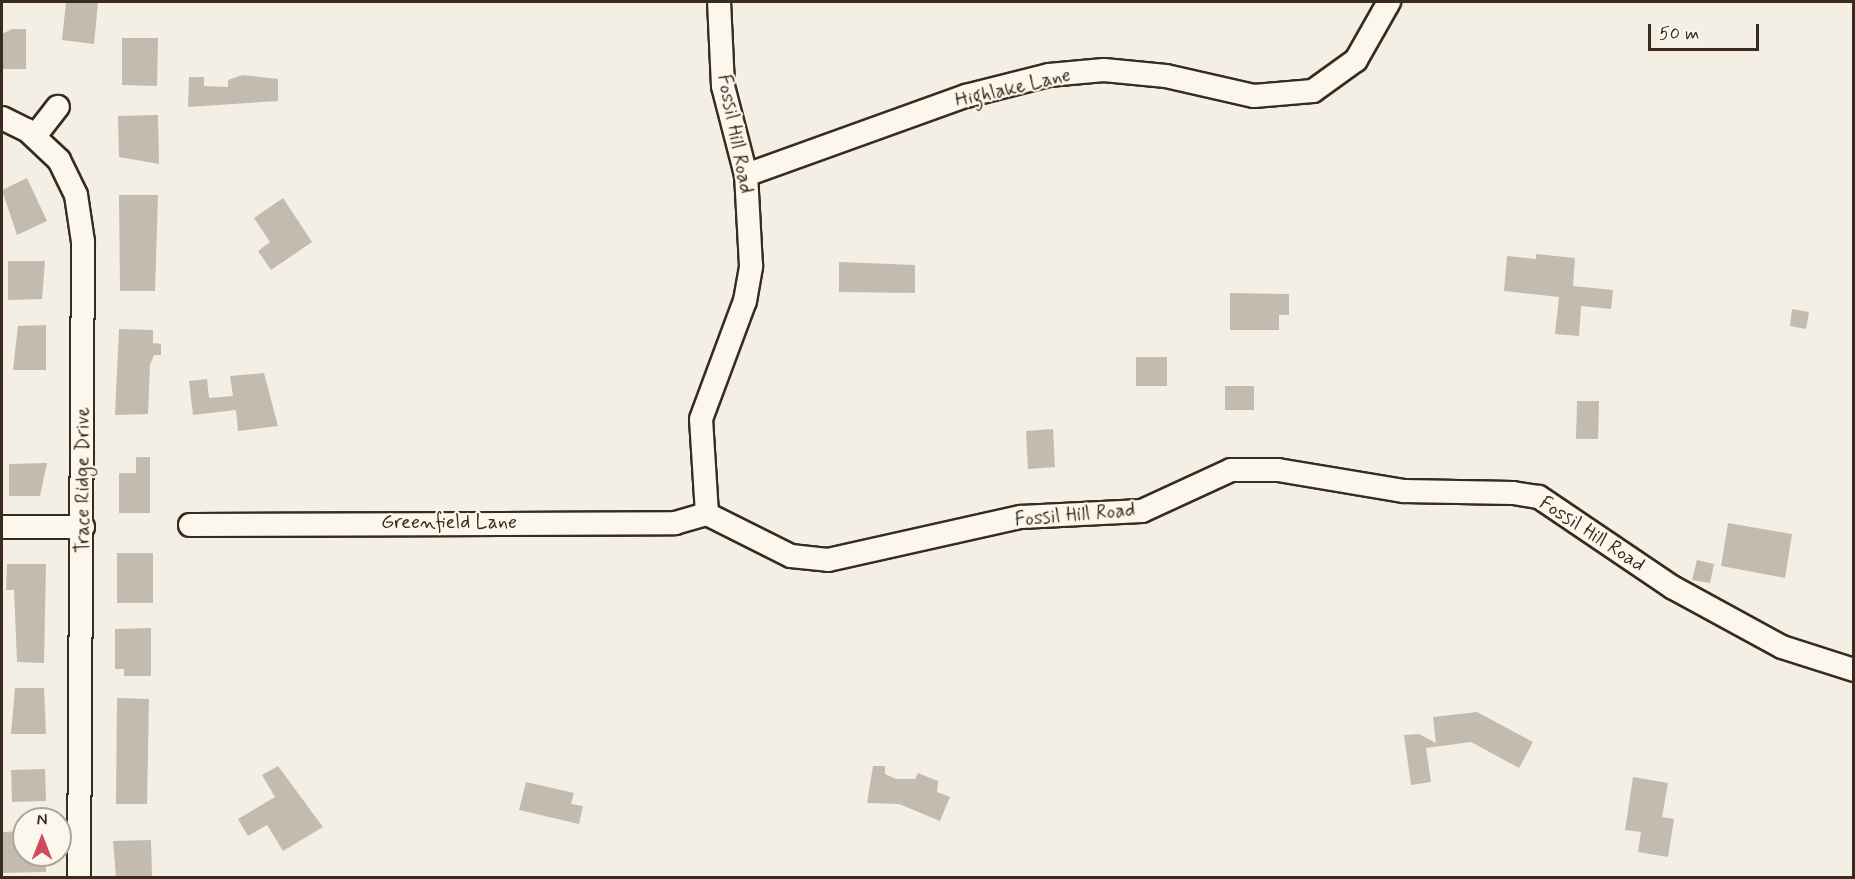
<!DOCTYPE html>
<style>
body{margin:0}
#map{position:relative;width:1855px;height:879px;overflow:hidden;background:#f3efe4;font-family:Mynerve,sans-serif}
div>[style]{position:absolute}
.building>*{inset:0;background:#c3bbb0}
.roads{filter:drop-shadow(2px 0 #3b2a1e) drop-shadow(-2px 0 #3b2a1e) drop-shadow(0 2px #3b2a1e) drop-shadow(0 -2px #3b2a1e)}
.minor>*{height:22px;margin:-11px;padding:0 11px;transform-origin:11px;border-radius:11px;background:#fbf7ec}
span{translate:-50% -50%;white-space:nowrap;text-align:center;line-height:1.15;-webkit-text-stroke:4.5px #fbf7ec;paint-order:stroke}
.street-label{font-size:20px;color:#3b2a1e}
.frame{position:absolute;inset:0;border:3px solid #3b2a1e;pointer-events:none}
.north{position:absolute;left:12px;top:807px;width:60px;height:60px;box-sizing:border-box;background:#fbf7ec;border:2px solid #aea59a;border-radius:50%;rotate:0deg;font-size:16px;font-weight:700;line-height:24px;text-align:center;color:#3b2a1e}
.north::after{content:'';display:block;margin:auto;width:21px;height:27px;background:#d1495b;clip-path:polygon(50% 0,100% 100%,50% 72%,0 100%)}
.scale{position:absolute;left:1648px;top:24px;width:111px;height:27px;box-sizing:border-box;border:3px solid #3b2a1e;border-top:0;padding-left:8px;font-size:18px;line-height:21px;white-space:nowrap;color:#3b2a1e;-webkit-text-stroke:4px #fbf7ec;paint-order:stroke}
</style>
<div id="map">
<div class="building">
<div style="clip-path:polygon(66px 2px,98px 2px,94px 44px,62px 40px)"></div>
<div style="clip-path:polygon(12px 29px,26px 29px,26px 69px,2px 69px,2px 34px)"></div>
<div style="clip-path:polygon(122px 38px,158px 38px,157px 86px,122px 85px)"></div>
<div style="clip-path:polygon(242px 75px,278px 79px,278px 101px,188px 107px,189px 77px,204px 77px,204px 86px,228px 87px,228px 80px)"></div>
<div style="clip-path:polygon(158px 115px,159px 164px,119px 157px,118px 116px)"></div>
<div style="clip-path:polygon(27px 178px,47px 221px,17px 235px,2px 190px)"></div>
<div style="clip-path:polygon(119px 195px,158px 195px,155px 291px,120px 291px)"></div>
<div style="clip-path:polygon(283px 198px,312px 242px,271px 270px,258px 251px,270px 242px,254px 218px)"></div>
<div style="clip-path:polygon(1536px 254px,1575px 258px,1573px 286px,1613px 290px,1611px 309px,1581px 306px,1579px 336px,1555px 334px,1559px 297px,1504px 291px,1507px 256px,1536px 259px)"></div>
<div style="clip-path:polygon(8px 261px,45px 261px,42px 299px,8px 300px)"></div>
<div style="clip-path:polygon(839px 262px,915px 265px,915px 293px,839px 292px)"></div>
<div style="clip-path:polygon(1230px 293px,1289px 294px,1289px 315px,1279px 315px,1279px 330px,1230px 330px)"></div>
<div style="clip-path:polygon(1792px 309px,1809px 312px,1806px 329px,1790px 326px)"></div>
<div style="clip-path:polygon(46px 325px,46px 370px,13px 370px,18px 326px)"></div>
<div style="clip-path:polygon(119px 329px,153px 330px,153px 343px,161px 344px,161px 355px,154px 355px,150px 365px,148px 414px,115px 415px)"></div>
<div style="clip-path:polygon(1136px 357px,1167px 357px,1167px 386px,1136px 386px)"></div>
<div style="clip-path:polygon(264px 373px,278px 426px,238px 431px,236px 410px,193px 415px,189px 381px,207px 379px,209px 398px,233px 396px,230px 376px)"></div>
<div style="clip-path:polygon(1225px 386px,1254px 386px,1254px 410px,1225px 410px)"></div>
<div style="clip-path:polygon(1577px 401px,1599px 401px,1598px 439px,1576px 439px)"></div>
<div style="clip-path:polygon(1053px 429px,1055px 467px,1028px 469px,1026px 431px)"></div>
<div style="clip-path:polygon(136px 457px,150px 457px,150px 513px,119px 513px,119px 473px,136px 473px)"></div>
<div style="clip-path:polygon(47px 463px,40px 496px,9px 496px,9px 464px)"></div>
<div style="clip-path:polygon(1728px 523px,1792px 534px,1785px 578px,1721px 566px)"></div>
<div style="clip-path:polygon(117px 553px,153px 553px,153px 603px,117px 603px)"></div>
<div style="clip-path:polygon(1697px 560px,1714px 564px,1710px 583px,1692px 580px)"></div>
<div style="clip-path:polygon(7px 564px,46px 564px,44px 663px,17px 662px,14px 590px,6px 590px)"></div>
<div style="clip-path:polygon(151px 628px,151px 676px,124px 676px,124px 669px,115px 669px,115px 629px)"></div>
<div style="clip-path:polygon(15px 688px,44px 688px,46px 734px,11px 734px)"></div>
<div style="clip-path:polygon(117px 698px,149px 699px,147px 804px,116px 804px)"></div>
<div style="clip-path:polygon(1477px 712px,1533px 742px,1519px 768px,1471px 742px,1426px 748px,1431px 782px,1411px 785px,1404px 735px,1419px 734px,1436px 743px,1433px 717px)"></div>
<div style="clip-path:polygon(278px 766px,323px 827px,283px 851px,267px 825px,248px 836px,238px 819px,275px 797px,262px 775px)"></div>
<div style="clip-path:polygon(873px 766px,885px 766px,885px 774px,896px 779px,915px 779px,918px 773px,938px 781px,937px 792px,950px 797px,940px 821px,899px 804px,867px 803px)"></div>
<div style="clip-path:polygon(45px 769px,46px 801px,12px 802px,11px 770px)"></div>
<div style="clip-path:polygon(1633px 777px,1668px 783px,1662px 817px,1674px 819px,1668px 857px,1638px 852px,1641px 832px,1625px 830px)"></div>
<div style="clip-path:polygon(526px 782px,574px 793px,571px 804px,583px 806px,579px 824px,519px 810px)"></div>
<div style="clip-path:polygon(24px 831px,24px 855px,46px 856px,46px 872px,2px 873px,2px 832px)"></div>
<div style="clip-path:polygon(151px 840px,152px 878px,116px 878px,113px 841px)"></div>
</div>
<div class="roads">
<div class="minor">
<div style="left:2px;top:118px;width:28px;rotate:26deg"></div>
<div style="left:27px;top:130px;width:44px;rotate:43.2deg"></div>
<div style="left:59px;top:160px;width:39px;rotate:64deg"></div>
<div style="left:76px;top:195px;width:48px;rotate:81.5deg"></div>
<div style="left:83px;top:242px;width:636px;rotate:90.36deg"></div>
<div style="left:35px;top:136px;width:37px;rotate:-52deg"></div>
<div style="left:746px;top:175px;width:234px;rotate:-19.8deg"></div>
<div style="left:966px;top:96px;width:86px;rotate:-14.2deg"></div>
<div style="left:1049px;top:75px;width:55px;rotate:-5.2deg"></div>
<div style="left:1104px;top:70px;width:62px;rotate:5.5deg"></div>
<div style="left:1166px;top:76px;width:90px;rotate:12.8deg"></div>
<div style="left:1254px;top:96px;width:59px;rotate:-4.8deg"></div>
<div style="left:1313px;top:91px;width:53px;rotate:-35.8deg"></div>
<div style="left:1356px;top:60px;width:67px;rotate:-60.4deg"></div>
<div style="left:707px;top:514px;width:94px;rotate:26.6deg"></div>
<div style="left:791px;top:556px;width:37px;rotate:6deg"></div>
<div style="left:828px;top:560px;width:198px;rotate:-12.6deg"></div>
<div style="left:1021px;top:517px;width:121px;rotate:-2.8deg"></div>
<div style="left:1142px;top:511px;width:98px;rotate:-24.7deg"></div>
<div style="left:1231px;top:470px;width:47px"></div>
<div style="left:1278px;top:470px;width:128px;rotate:9.5deg"></div>
<div style="left:1404px;top:491px;width:109px;rotate:1.1deg"></div>
<div style="left:1513px;top:493px;width:26px;rotate:9deg"></div>
<div style="left:1539px;top:497px;width:161px;rotate:34.1deg"></div>
<div style="left:1672px;top:587px;width:125px;rotate:28.6deg"></div>
<div style="left:1782px;top:647px;width:76px;rotate:17.7deg"></div>
<div style="left:707px;top:514px;width:95px;rotate:-93.6deg"></div>
<div style="left:701px;top:419px;width:126px;rotate:-69.6deg"></div>
<div style="left:745px;top:301px;width:36px;rotate:-80deg"></div>
<div style="left:751px;top:266px;width:91px;rotate:-93.1deg"></div>
<div style="left:746px;top:175px;width:92px;rotate:-104.5deg"></div>
<div style="left:723px;top:86px;width:84px;rotate:-92.7deg"></div>
<div style="left:190px;top:525px;width:485px;rotate:-0.2deg"></div>
<div style="left:675px;top:523px;width:33px;rotate:-16deg"></div>
<div style="left:2px;top:527px;width:81px"></div>
</div>
</div>
<div class="street-label">
<span style="left:1013px;top:88px;rotate:-13deg">Highlake Lane</span>
<span style="left:735px;top:134px;rotate:79deg">Fossil Hill Road</span>
<span style="left:83px;top:480px;rotate:-90deg">Trace Ridge Drive</span>
<span style="left:1075px;top:515px;rotate:-5deg">Fossil Hill Road</span>
<span style="left:449px;top:522px">Greenfield Lane</span>
<span style="left:1592px;top:534px;rotate:33deg">Fossil Hill Road</span>
</div>
<div class="frame"></div>
<div class="north">N</div>
<div class="scale">50 m</div>
</div>
